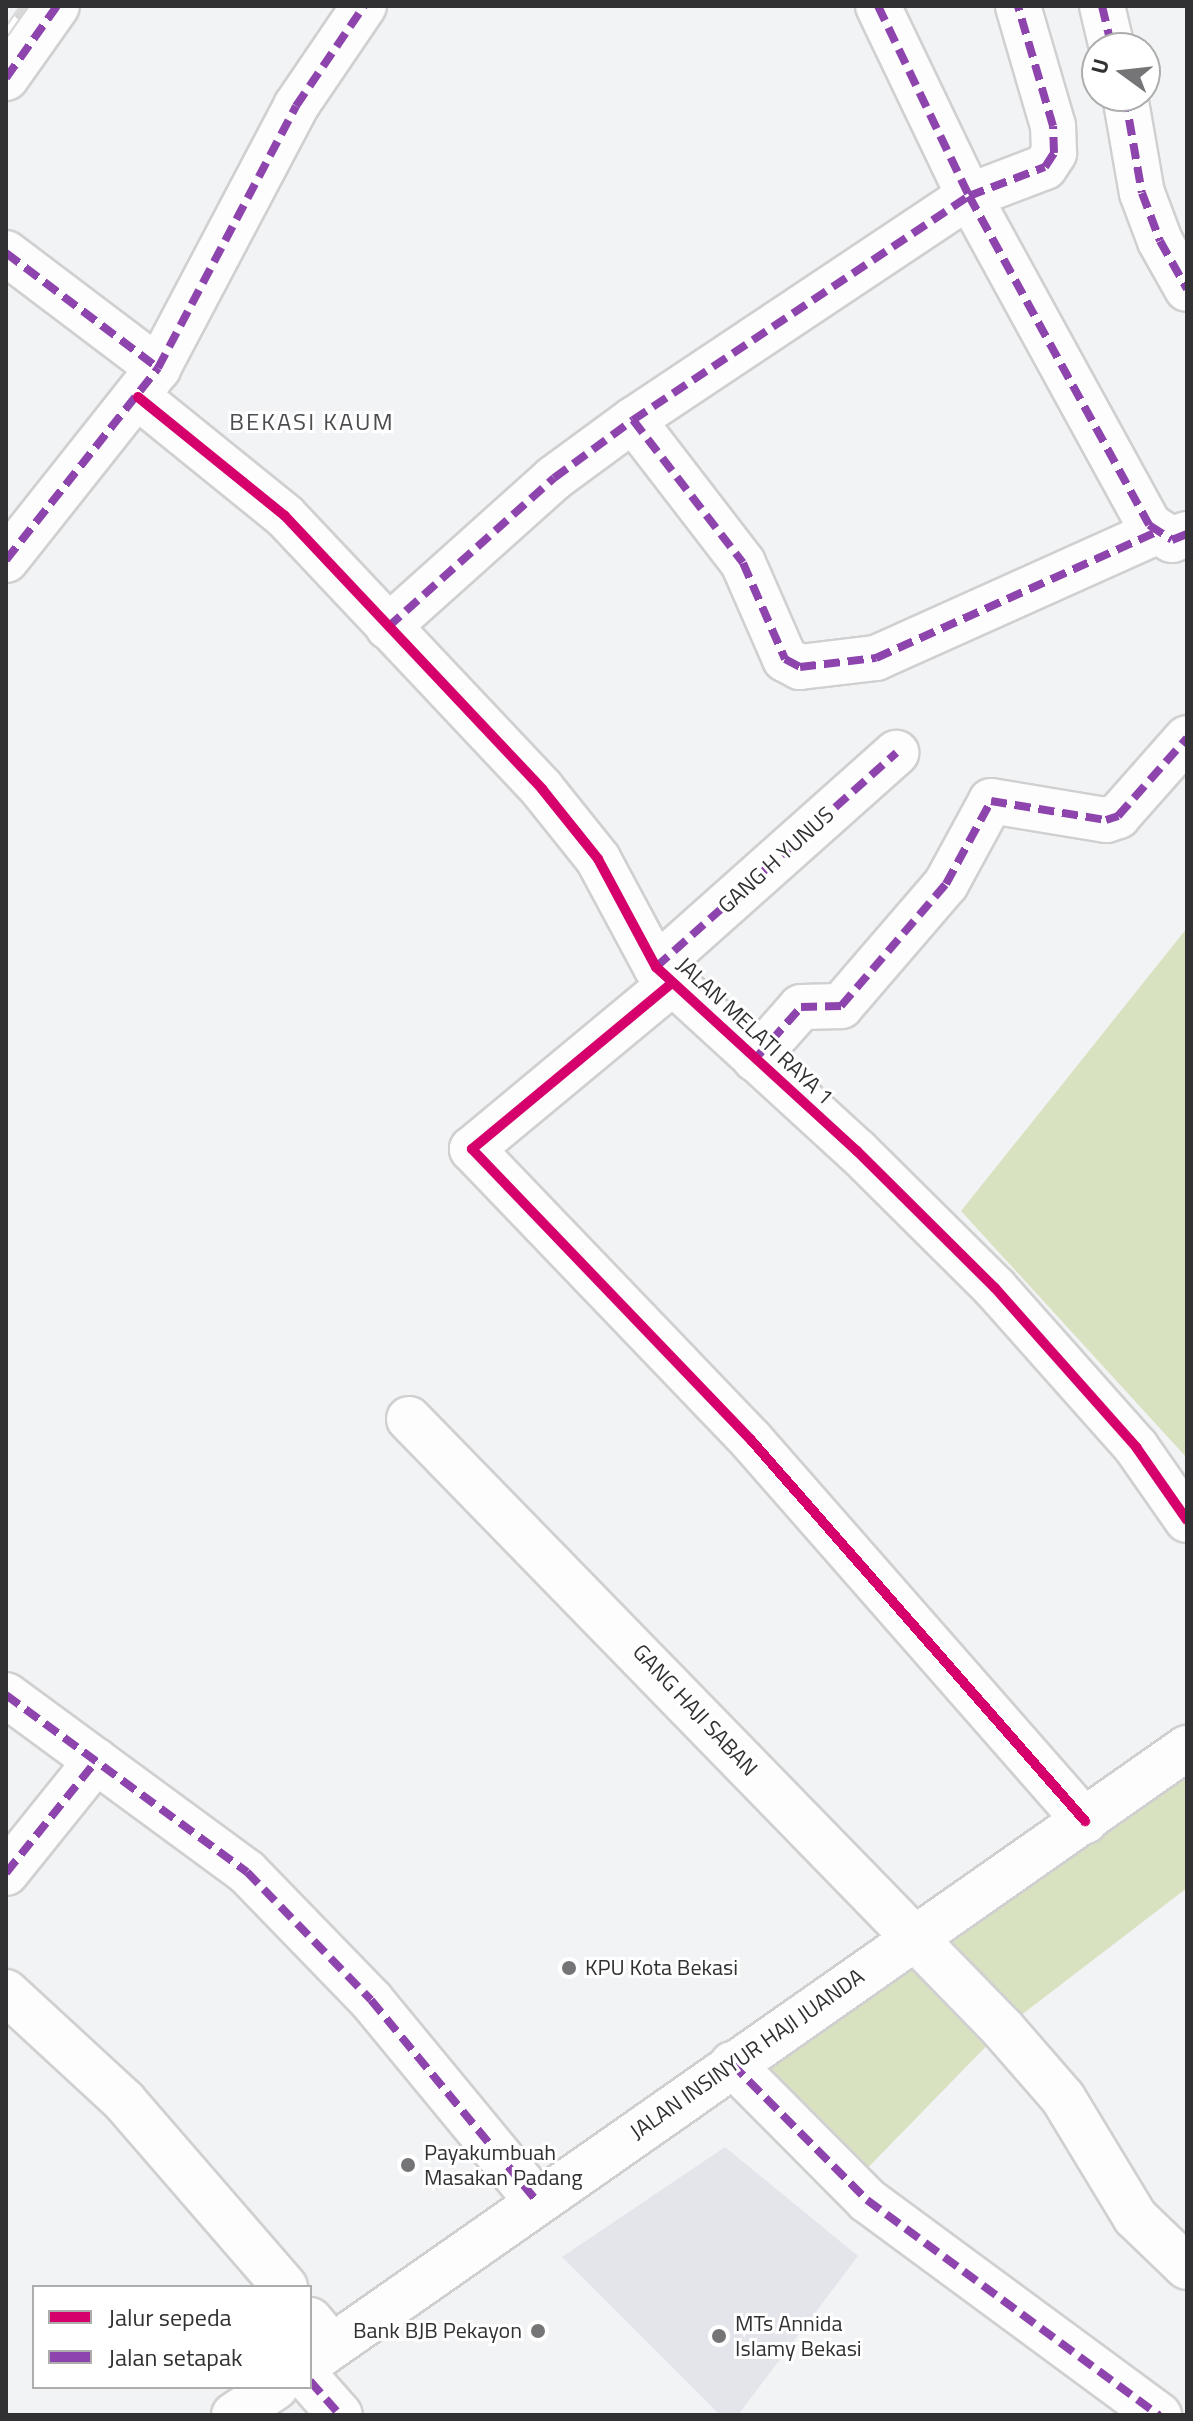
<!DOCTYPE html>
<style>
body{margin:0}
#map{position:relative;width:1193px;height:2421px;overflow:hidden;background:#f2f3f4;font-family:"Titillium Web",sans-serif}
div>[style]{position:absolute}
.built>*{inset:0;background:#e3e5eb}
.green>*{inset:0;background:#d8e2c0}
.roads{filter:drop-shadow(2px 0 #d0d0d1) drop-shadow(-2px 0 #d0d0d1) drop-shadow(0 2px #d0d0d1) drop-shadow(0 -2px #d0d0d1)}
.minor>*{height:44px;margin:-22px;padding:0 22px;transform-origin:22px;border-radius:22px;background:#fdfdfd}
.major>*{height:44px;margin:-22px;padding:0 22px;transform-origin:22px;border-radius:22px;background:#fdfdfd}
.rail>*{height:9px;margin-top:-4.5px;transform-origin:0;background:repeating-linear-gradient(90deg,#fff 0 18px,#d8d8d9 0 36px);box-sizing:border-box;border-block:2px solid #d8d8d9}
.quiet>*{height:8px;margin-top:-4px;transform-origin:0;background:repeating-linear-gradient(90deg,#8e44ad 0 16px,transparent 0 24px)}
.cycleway>*{height:10px;margin:-5px;padding:0 5px;transform-origin:5px;border-radius:5px;background:#d6006c}
.dots>*{width:22px;height:22px;translate:-50% -50%;box-sizing:border-box;border:4px solid #fff;border-radius:50%}
span{translate:-50% -50%;white-space:nowrap;text-align:center;line-height:1.15;-webkit-text-stroke:6px #fff;paint-order:stroke}
.street-label{font-size:22px;color:#313133}
.poi-label{font-size:22px;color:#313133}
.left{translate:0 -50%;text-align:left}
.right{translate:-100% -50%;text-align:right}
.neighbourhood-label{font-size:24px;color:#4d4e51;letter-spacing:2px}
.frame{position:absolute;inset:0;border:8px solid #313133;pointer-events:none}
.legend{position:absolute;left:32px;top:2285px;width:280px;height:104px;box-sizing:border-box;background:#fff;border:2px solid #adadad;margin:0;padding:10px 14px;list-style:none;font-size:24px;color:#313133}
.legend li{display:flex;align-items:center;gap:16px;height:40px}
.legend b{width:40px;border:2px solid #adadad}
.north{position:absolute;left:1081px;top:32px;width:80px;height:80px;box-sizing:border-box;background:#fff;border:2px solid #adadad;border-radius:50%;rotate:285deg;font-size:22px;font-weight:700;line-height:32px;text-align:center;color:#313133}
.north::after{content:'';display:block;margin:auto;width:28px;height:36px;background:#757577;clip-path:polygon(50% 0,100% 100%,50% 72%,0 100%)}
</style>
<div id="map">
<div class="built">
<div style="clip-path:polygon(725px 2147px,858px 2256px,738px 2415px,720px 2415px,562px 2257px)"></div>
</div>
<div class="green">
<div style="clip-path:polygon(1187px 928px,1187px 1458px,961px 1211px)"></div>
<div style="clip-path:polygon(1187px 1741px,1187px 1888px,1003px 2029px,851px 2185px,732px 2064px)"></div>
</div>
<div class="roads">
<div class="minor">
<div style="left:878px;top:6px;width:211px;rotate:64.4deg"></div>
<div style="left:969px;top:196px;width:375px;rotate:61.3deg"></div>
<div style="left:1149px;top:525px;width:27px;rotate:33deg"></div>
<div style="left:1172px;top:540px;width:16px;rotate:-22deg"></div>
<div style="left:1102px;top:6px;width:43px;rotate:76.6deg"></div>
<div style="left:6px;top:78px;width:88px;rotate:-54.7deg"></div>
<div style="left:1125px;top:96px;width:98px;rotate:80.1deg"></div>
<div style="left:1142px;top:193px;width:51px;rotate:69.4deg"></div>
<div style="left:1160px;top:241px;width:55px;rotate:60.6deg"></div>
<div style="left:6px;top:253px;width:191px;rotate:37.1deg"></div>
<div style="left:138px;top:397px;width:189px;rotate:39deg"></div>
<div style="left:285px;top:516px;width:375px;rotate:46.7deg"></div>
<div style="left:542px;top:789px;width:90px;rotate:51.3deg"></div>
<div style="left:598px;top:859px;width:123px;rotate:61.8deg"></div>
<div style="left:656px;top:967px;width:273px;rotate:42.5deg"></div>
<div style="left:857px;top:1151px;width:194px;rotate:44.8deg"></div>
<div style="left:995px;top:1288px;width:213px;rotate:48.4deg"></div>
<div style="left:1136px;top:1447px;width:89px;rotate:55.1deg"></div>
<div style="left:633px;top:420px;width:180px;rotate:52.4deg"></div>
<div style="left:743px;top:563px;width:105px;rotate:66.4deg"></div>
<div style="left:785px;top:659px;width:17px;rotate:28deg"></div>
<div style="left:800px;top:667px;width:77px;rotate:-6.8deg"></div>
<div style="left:876px;top:658px;width:307px;rotate:-24.2deg"></div>
<div style="left:6px;top:560px;width:245px;rotate:-51.6deg"></div>
<div style="left:158px;top:368px;width:296px;rotate:-62.2deg"></div>
<div style="left:296px;top:106px;width:121px;rotate:-55.8deg"></div>
<div style="left:388px;top:627px;width:223px;rotate:-41.9deg"></div>
<div style="left:554px;top:478px;width:98px;rotate:-36.3deg"></div>
<div style="left:633px;top:420px;width:404px;rotate:-33.7deg"></div>
<div style="left:969px;top:196px;width:81px;rotate:-20.9deg"></div>
<div style="left:1045px;top:167px;width:17px;rotate:-57deg"></div>
<div style="left:1054px;top:153px;width:27px;rotate:-92deg"></div>
<div style="left:1053px;top:126px;width:125px;rotate:-106.3deg"></div>
<div style="left:656px;top:967px;width:322px;rotate:-41.7deg"></div>
<div style="left:672px;top:983px;width:260px;rotate:140.3deg"></div>
<div style="left:472px;top:1149px;width:403px;rotate:46.2deg"></div>
<div style="left:751px;top:1440px;width:507px;rotate:48.76deg"></div>
<div style="left:755px;top:1059px;width:69px;rotate:-48.5deg"></div>
<div style="left:801px;top:1007px;width:40px;rotate:-1.4deg"></div>
<div style="left:841px;top:1006px;width:161px;rotate:-49.3deg"></div>
<div style="left:946px;top:884px;width:94px;rotate:-61.5deg"></div>
<div style="left:991px;top:801px;width:117px;rotate:9.4deg"></div>
<div style="left:1106px;top:820px;width:13px;rotate:-18deg"></div>
<div style="left:1118px;top:816px;width:104px;rotate:-48.5deg"></div>
<div style="left:409px;top:1419px;width:851px;rotate:45.76deg"></div>
<div style="left:1003px;top:2029px;width:91px;rotate:49deg"></div>
<div style="left:1063px;top:2098px;width:139px;rotate:58.8deg"></div>
<div style="left:1135px;top:2217px;width:72px;rotate:43.9deg"></div>
<div style="left:6px;top:1695px;width:299px;rotate:36.3deg"></div>
<div style="left:247px;top:1872px;width:178px;rotate:45.9deg"></div>
<div style="left:371px;top:2000px;width:259px;rotate:50.5deg"></div>
<div style="left:6px;top:1873px;width:144px;rotate:-51.2deg"></div>
<div style="left:6px;top:1992px;width:161px;rotate:42.7deg"></div>
<div style="left:124px;top:2101px;width:246px;rotate:49.1deg"></div>
<div style="left:732px;top:2064px;width:192px;rotate:45.2deg"></div>
<div style="left:867px;top:2200px;width:363px;rotate:36.4deg"></div>
<div style="left:310px;top:2320px;width:31px;rotate:50deg"></div>
<div style="left:310px;top:2381px;width:45px;rotate:48.6deg"></div>
</div>
<div class="major">
<div style="left:310px;top:2362px;width:1071px;rotate:-35deg"></div>
<div style="left:234px;top:2415px;width:50px;rotate:-33.7deg"></div>
</div>
</div>
<div class="rail">
<div style="left:6px;top:32px;width:32px;rotate:-55deg"></div>
</div>
<div class="quiet">
<div style="left:878px;top:6px;width:211px;rotate:64.4deg"></div>
<div style="left:969px;top:196px;width:375px;rotate:61.3deg"></div>
<div style="left:1149px;top:525px;width:27px;rotate:33deg"></div>
<div style="left:1172px;top:540px;width:16px;rotate:-22deg"></div>
<div style="left:1102px;top:6px;width:43px;rotate:76.6deg"></div>
<div style="left:6px;top:78px;width:88px;rotate:-54.7deg"></div>
<div style="left:1125px;top:96px;width:98px;rotate:80.1deg"></div>
<div style="left:1142px;top:193px;width:51px;rotate:69.4deg"></div>
<div style="left:1160px;top:241px;width:55px;rotate:60.6deg"></div>
<div style="left:6px;top:253px;width:191px;rotate:37.1deg"></div>
<div style="left:633px;top:420px;width:180px;rotate:52.4deg"></div>
<div style="left:743px;top:563px;width:105px;rotate:66.4deg"></div>
<div style="left:785px;top:659px;width:17px;rotate:28deg"></div>
<div style="left:800px;top:667px;width:77px;rotate:-6.8deg"></div>
<div style="left:876px;top:658px;width:307px;rotate:-24.2deg"></div>
<div style="left:6px;top:560px;width:245px;rotate:-51.6deg"></div>
<div style="left:158px;top:368px;width:296px;rotate:-62.2deg"></div>
<div style="left:296px;top:106px;width:121px;rotate:-55.8deg"></div>
<div style="left:388px;top:627px;width:223px;rotate:-41.9deg"></div>
<div style="left:554px;top:478px;width:98px;rotate:-36.3deg"></div>
<div style="left:633px;top:420px;width:404px;rotate:-33.7deg"></div>
<div style="left:969px;top:196px;width:81px;rotate:-20.9deg"></div>
<div style="left:1045px;top:167px;width:17px;rotate:-57deg"></div>
<div style="left:1054px;top:153px;width:27px;rotate:-92deg"></div>
<div style="left:1053px;top:126px;width:125px;rotate:-106.3deg"></div>
<div style="left:656px;top:967px;width:322px;rotate:-41.7deg"></div>
<div style="left:755px;top:1059px;width:69px;rotate:-48.5deg"></div>
<div style="left:801px;top:1007px;width:40px;rotate:-1.4deg"></div>
<div style="left:841px;top:1006px;width:161px;rotate:-49.3deg"></div>
<div style="left:946px;top:884px;width:94px;rotate:-61.5deg"></div>
<div style="left:991px;top:801px;width:117px;rotate:9.4deg"></div>
<div style="left:1106px;top:820px;width:13px;rotate:-18deg"></div>
<div style="left:1118px;top:816px;width:104px;rotate:-48.5deg"></div>
<div style="left:6px;top:1695px;width:299px;rotate:36.3deg"></div>
<div style="left:247px;top:1872px;width:178px;rotate:45.9deg"></div>
<div style="left:371px;top:2000px;width:259px;rotate:50.5deg"></div>
<div style="left:6px;top:1873px;width:144px;rotate:-51.2deg"></div>
<div style="left:732px;top:2064px;width:192px;rotate:45.2deg"></div>
<div style="left:867px;top:2200px;width:363px;rotate:36.4deg"></div>
<div style="left:310px;top:2381px;width:45px;rotate:48.6deg"></div>
</div>
<div class="cycleway">
<div style="left:138px;top:397px;width:189px;rotate:39deg"></div>
<div style="left:285px;top:516px;width:375px;rotate:46.7deg"></div>
<div style="left:542px;top:789px;width:90px;rotate:51.3deg"></div>
<div style="left:598px;top:859px;width:123px;rotate:61.8deg"></div>
<div style="left:656px;top:967px;width:273px;rotate:42.5deg"></div>
<div style="left:857px;top:1151px;width:194px;rotate:44.8deg"></div>
<div style="left:995px;top:1288px;width:213px;rotate:48.4deg"></div>
<div style="left:1136px;top:1447px;width:89px;rotate:55.1deg"></div>
<div style="left:672px;top:983px;width:260px;rotate:140.3deg"></div>
<div style="left:472px;top:1149px;width:403px;rotate:46.2deg"></div>
<div style="left:751px;top:1440px;width:507px;rotate:48.76deg"></div>
</div>
<div class="dots">
<div style="left:569px;top:1968px;background:#757577"></div>
<div style="left:408px;top:2165px;background:#757577"></div>
<div style="left:538px;top:2331px;background:#757577"></div>
<div style="left:719px;top:2336px;background:#757577"></div>
</div>
<div class="street-label">
<span style="left:776px;top:860px;rotate:-42deg">GANG H YUNUS</span>
<span style="left:755px;top:1031px;rotate:43deg">JALAN MELATI RAYA 1</span>
<span style="left:695px;top:1710px;rotate:47deg">GANG HAJI SABAN</span>
<span style="left:747px;top:2054px;rotate:-35deg">JALAN INSINYUR HAJI JUANDA</span>
</div>
<div class="poi-label">
<span class="left" style="left:585px;top:1968px">KPU Kota Bekasi</span>
<span class="left" style="left:424px;top:2165px">Payakumbuah<br>Masakan Padang</span>
<span class="left" style="left:735px;top:2336px">MTs Annida<br>Islamy Bekasi</span>
<span class="right" style="left:522px;top:2331px">Bank BJB Pekayon</span>
</div>
<div class="neighbourhood-label">
<span style="left:312px;top:422px">BEKASI KAUM</span>
</div>
<div class="frame"></div>
<ul class="legend">
<li><b style="height:10px;background:#d6006c"></b>Jalur sepeda</li>
<li><b style="height:10px;background:#8e44ad"></b>Jalan setapak</li>
</ul>
<div class="north">U</div>
</div>
